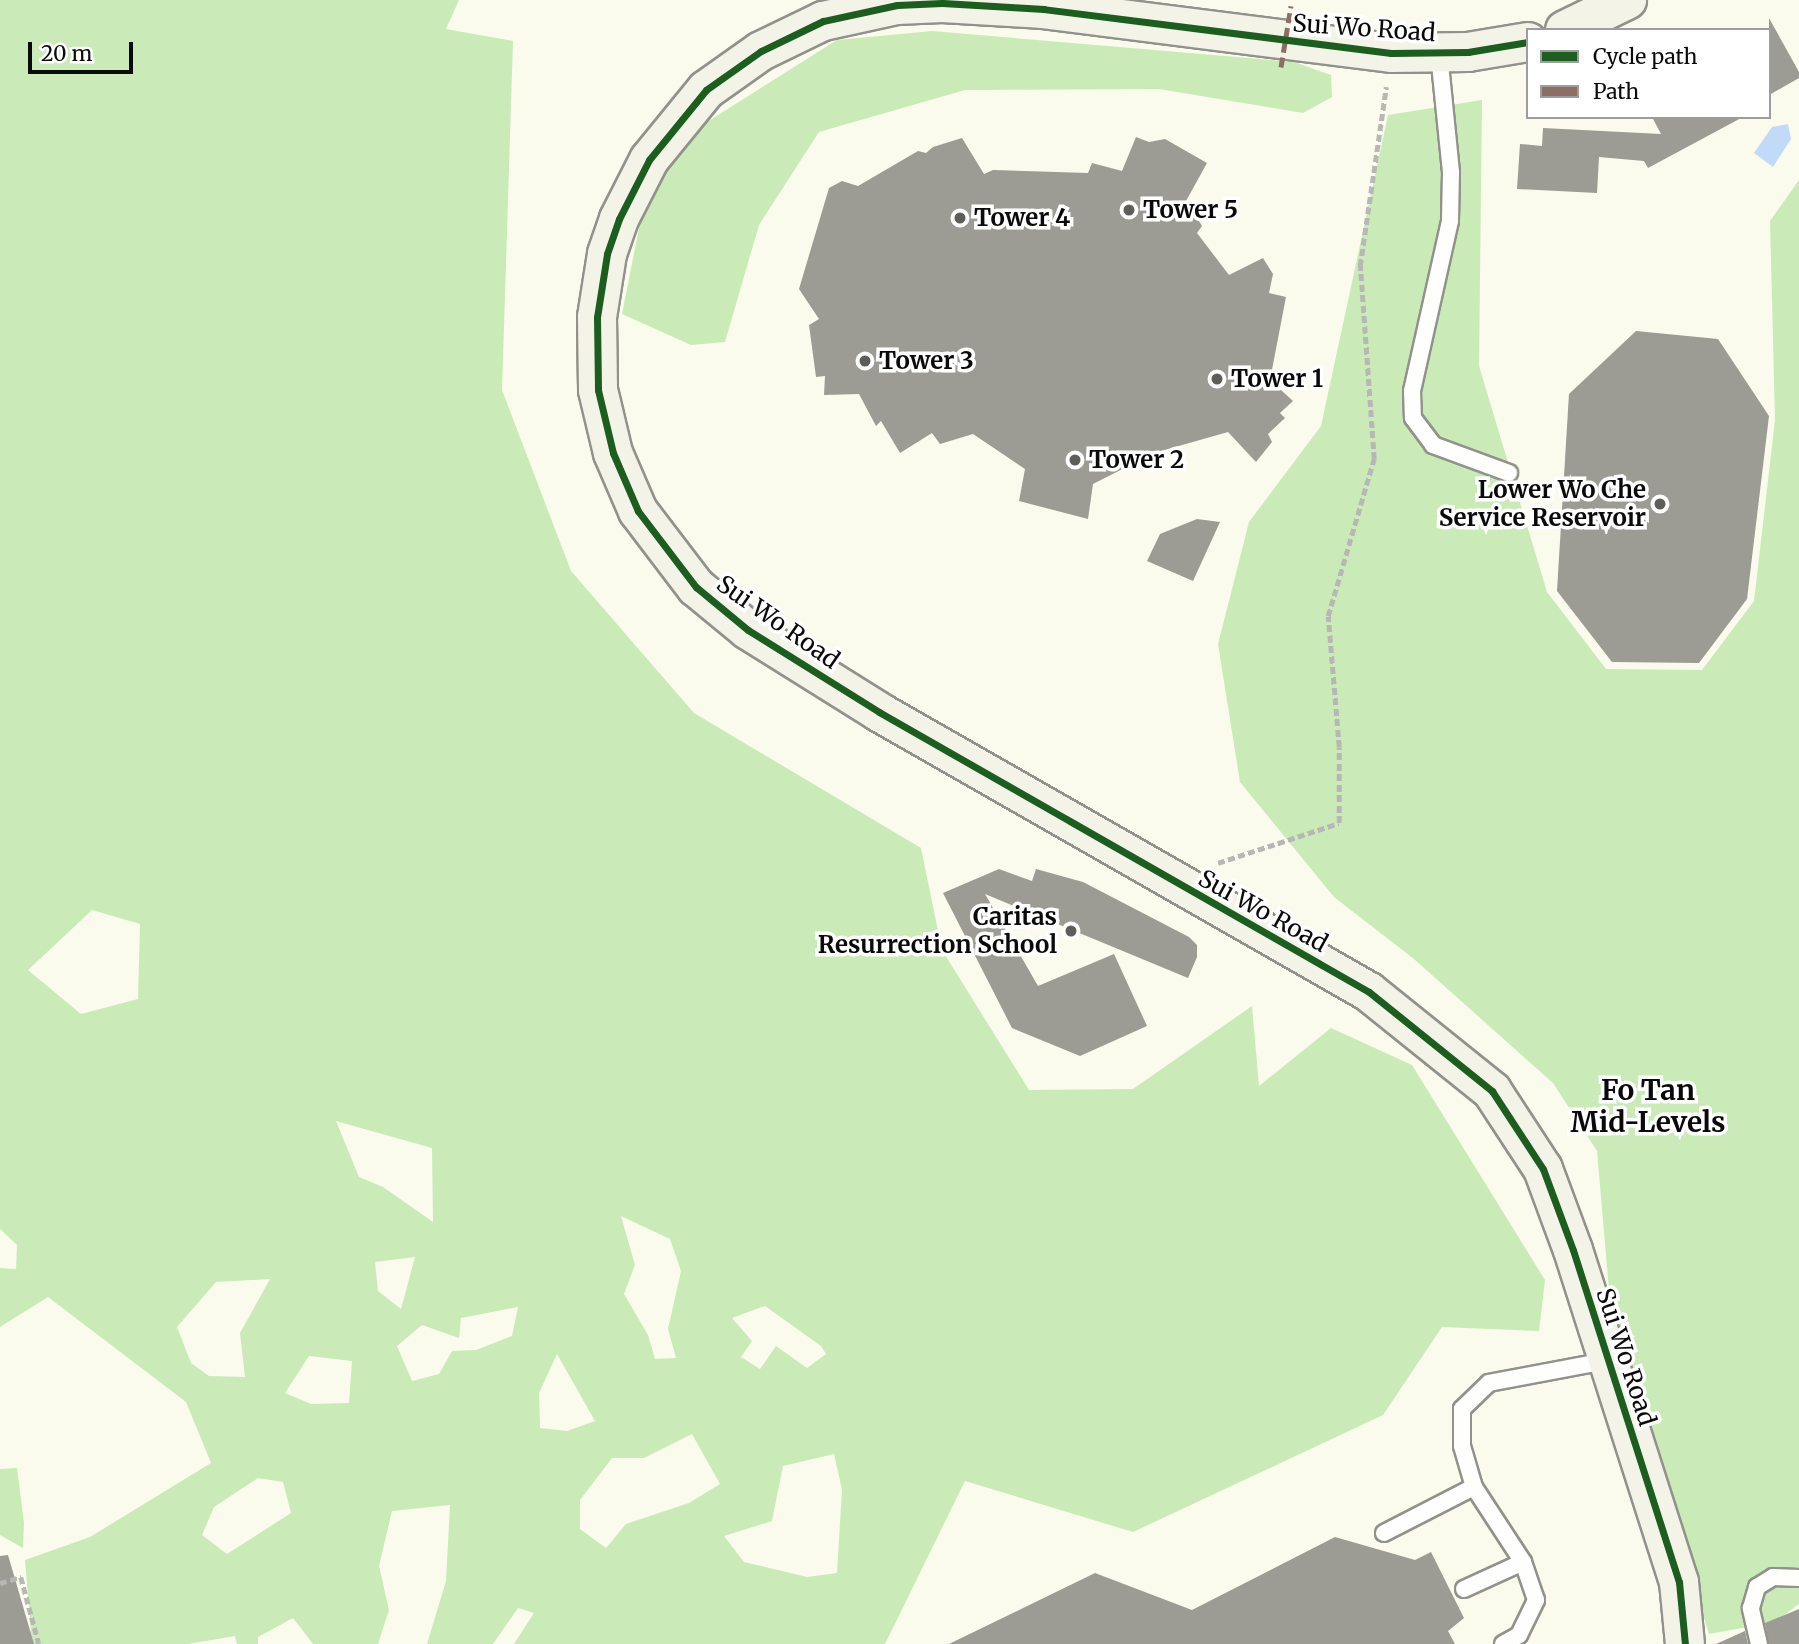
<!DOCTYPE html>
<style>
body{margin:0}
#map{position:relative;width:1799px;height:1644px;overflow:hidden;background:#fafaed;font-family:Merriweather,serif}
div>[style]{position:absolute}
.forest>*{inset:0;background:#caebb8}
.water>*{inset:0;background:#c1daf7}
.building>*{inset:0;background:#9c9b94}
.path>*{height:4.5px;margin-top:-2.25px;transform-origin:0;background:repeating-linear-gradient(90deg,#b7b7b5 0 7px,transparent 0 10.5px)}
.roads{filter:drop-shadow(2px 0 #92928c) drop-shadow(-2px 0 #92928c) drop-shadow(0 2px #92928c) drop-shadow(0 -2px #92928c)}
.lane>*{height:16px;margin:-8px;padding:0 8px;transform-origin:8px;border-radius:8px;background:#fefefc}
.secondary>*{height:38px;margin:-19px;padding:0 19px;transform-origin:19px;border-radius:19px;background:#f3f4e7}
.quiet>*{height:5px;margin-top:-2.5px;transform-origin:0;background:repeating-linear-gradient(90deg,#8d6e63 0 10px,transparent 0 15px)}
.cycleway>*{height:7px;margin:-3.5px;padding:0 3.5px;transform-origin:3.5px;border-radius:3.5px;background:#1b5e20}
.dots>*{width:19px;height:19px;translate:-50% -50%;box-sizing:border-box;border:4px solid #fff;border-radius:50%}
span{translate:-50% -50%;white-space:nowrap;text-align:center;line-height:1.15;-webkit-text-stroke:7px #fff;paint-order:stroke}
.street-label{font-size:24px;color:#0a0a0a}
.poi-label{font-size:24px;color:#0a0a0a;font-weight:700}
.left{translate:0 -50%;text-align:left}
.right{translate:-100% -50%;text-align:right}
.quarter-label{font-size:28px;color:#0a0a0a;font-weight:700}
.legend{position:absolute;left:1526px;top:28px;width:245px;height:91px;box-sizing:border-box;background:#fff;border:2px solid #9d9d9d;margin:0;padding:9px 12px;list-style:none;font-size:21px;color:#0a0a0a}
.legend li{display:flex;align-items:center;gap:14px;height:35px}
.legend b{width:35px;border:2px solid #9d9d9d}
.scale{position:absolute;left:28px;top:42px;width:105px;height:32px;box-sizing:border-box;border:4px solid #0a0a0a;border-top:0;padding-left:9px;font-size:21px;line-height:24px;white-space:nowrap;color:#0a0a0a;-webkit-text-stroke:5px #fff;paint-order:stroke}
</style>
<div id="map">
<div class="forest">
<div style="clip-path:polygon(evenodd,0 0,459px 0,446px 29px,513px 41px,502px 390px,571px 571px,694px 713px,921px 848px,942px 950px,1029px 1090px,1133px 1089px,1252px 1006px,1259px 1086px,1331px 1028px,1412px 1065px,1545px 1280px,1539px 1331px,1442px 1327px,1383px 1415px,1133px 1532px,965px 1481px,885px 1644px,514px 1644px,534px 1613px,518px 1608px,493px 1644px,427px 1644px,446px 1581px,450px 1505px,392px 1511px,379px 1566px,389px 1610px,378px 1644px,313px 1644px,293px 1618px,258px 1637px,258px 1644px,237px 1644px,235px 1636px,188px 1644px,32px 1644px,25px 1560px,90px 1537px,211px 1463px,186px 1402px,48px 1297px,0 1327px,0 1268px,16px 1269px,17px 1245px,0 1229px,0 0,92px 910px,140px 924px,138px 999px,81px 1014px,28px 970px,92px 910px,0 0,336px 1121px,432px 1148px,433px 1222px,383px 1187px,359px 1177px,336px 1121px,0 0,621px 1216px,670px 1239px,681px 1271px,668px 1329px,676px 1358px,655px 1359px,648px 1335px,624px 1294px,635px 1265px,621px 1216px,0 0,415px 1257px,401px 1309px,378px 1291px,375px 1262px,415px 1257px,0 0,270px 1279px,240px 1333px,245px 1377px,209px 1376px,191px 1363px,177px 1327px,216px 1282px,270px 1279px,0 0,765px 1306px,821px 1346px,826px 1354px,807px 1368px,776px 1346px,760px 1369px,741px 1357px,752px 1341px,732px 1318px,765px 1306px,0 0,518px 1307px,512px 1336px,476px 1350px,452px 1351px,439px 1374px,412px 1381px,397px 1346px,422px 1325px,459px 1338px,461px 1318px,518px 1307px,0 0,557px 1354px,595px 1421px,567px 1431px,540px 1428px,539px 1393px,557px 1354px,0 0,309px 1356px,352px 1361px,349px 1403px,311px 1404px,285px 1393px,309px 1356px,0 0,692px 1434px,720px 1484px,689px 1503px,626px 1524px,606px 1548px,580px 1529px,580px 1500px,612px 1458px,644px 1458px,692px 1434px,0 0,834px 1454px,842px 1490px,837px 1573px,807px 1577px,744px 1562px,724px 1536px,772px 1521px,783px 1466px,834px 1454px,0 0,258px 1478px,283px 1482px,291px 1513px,227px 1554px,202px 1535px,214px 1507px,258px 1478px)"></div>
<div style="clip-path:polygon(932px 31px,1294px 62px,1331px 75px,1332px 97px,1303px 113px,1159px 89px,965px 90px,819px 132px,759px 225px,725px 342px,691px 345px,622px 314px,640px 223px,677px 141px,837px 40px)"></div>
<div style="clip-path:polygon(1482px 100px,1479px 366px,1547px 592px,1606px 669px,1702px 670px,1754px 601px,1775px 420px,1770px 221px,1799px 180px,1799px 1604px,1775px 1622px,1709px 1634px,1611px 1313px,1597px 1151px,1553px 1083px,1414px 959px,1334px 897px,1240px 782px,1218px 644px,1249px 522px,1321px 426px,1388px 115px)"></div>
<div style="clip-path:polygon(17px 1468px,24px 1523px,23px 1548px,0 1535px,0 1469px)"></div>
</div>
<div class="water">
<div style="clip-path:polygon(1788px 124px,1791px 139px,1773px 167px,1754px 153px,1772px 127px)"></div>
</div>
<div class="building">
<div style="clip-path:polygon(1769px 18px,1799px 72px,1799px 78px,1769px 95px)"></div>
<div style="clip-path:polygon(1652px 117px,1743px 117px,1648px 168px,1644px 161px,1599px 157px,1597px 193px,1517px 189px,1520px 144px,1542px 146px,1543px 128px,1661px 134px)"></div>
<div style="clip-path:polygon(1136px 137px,1149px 142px,1165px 139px,1207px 163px,1186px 201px,1202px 226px,1197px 233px,1229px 275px,1263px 258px,1273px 274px,1269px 293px,1286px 297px,1270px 380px,1293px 401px,1280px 413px,1285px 418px,1268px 434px,1272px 442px,1256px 462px,1228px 432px,1154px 453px,1093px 484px,1088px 519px,1019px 501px,1025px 469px,973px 434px,940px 444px,932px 433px,900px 453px,881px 421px,876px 426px,859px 394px,824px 395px,825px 376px,816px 377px,809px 325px,819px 319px,799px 289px,829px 188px,842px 181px,858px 186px,918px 151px,926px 153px,933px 147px,962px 138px,984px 174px,993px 170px,1088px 173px,1092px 163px,1122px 171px)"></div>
<div style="clip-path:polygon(1636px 331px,1718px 339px,1769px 416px,1747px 599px,1699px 663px,1612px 662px,1557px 591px,1569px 394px)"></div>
<div style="clip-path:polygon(1197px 519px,1220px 522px,1193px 581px,1147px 561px,1160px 534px)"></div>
<div style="clip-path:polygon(999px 869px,1032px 881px,1036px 869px,1083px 882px,1189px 937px,1197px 945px,1197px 957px,1188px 978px,985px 894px,1038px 986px,1114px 954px,1147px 1026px,1080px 1056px,1012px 1028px,943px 893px)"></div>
<div style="clip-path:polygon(1335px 1537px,1415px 1560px,1431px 1552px,1464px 1618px,1448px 1631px,1455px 1644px,949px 1644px,1095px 1573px,1192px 1610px)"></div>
<div style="clip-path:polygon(8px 1555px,34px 1644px,0 1644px,0 1556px)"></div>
<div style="clip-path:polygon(1799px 1609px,1799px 1644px,1769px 1644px,1765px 1623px)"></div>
<div style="clip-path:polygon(1745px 1631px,1748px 1644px,1716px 1644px)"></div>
</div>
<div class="path">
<div style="left:1218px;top:863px;width:127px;rotate:-18.3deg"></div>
<div style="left:1339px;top:823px;width:76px;rotate:-90deg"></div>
<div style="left:1339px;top:747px;width:131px;rotate:-94.8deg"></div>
<div style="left:1328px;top:616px;width:164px;rotate:-73.7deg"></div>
<div style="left:1374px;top:459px;width:194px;rotate:-94.1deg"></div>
<div style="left:1360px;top:266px;width:181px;rotate:-81.7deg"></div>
<div style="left:0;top:1583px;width:22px;rotate:-16deg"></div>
<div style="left:21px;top:1577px;width:69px;rotate:75deg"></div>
</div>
<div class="roads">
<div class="lane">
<div style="left:1439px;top:54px;width:119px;rotate:84.2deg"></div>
<div style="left:1451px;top:172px;width:49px;rotate:91.2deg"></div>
<div style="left:1450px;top:221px;width:174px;rotate:102.6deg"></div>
<div style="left:1412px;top:391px;width:27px;rotate:88deg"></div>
<div style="left:1413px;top:418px;width:34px;rotate:53deg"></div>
<div style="left:1433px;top:445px;width:81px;rotate:20.2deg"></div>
<div style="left:1384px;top:1533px;width:101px;rotate:-27.1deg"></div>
<div style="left:1464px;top:1589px;width:65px;rotate:-24.6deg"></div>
<div style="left:1503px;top:1644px;width:18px;rotate:-29deg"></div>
<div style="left:1519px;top:1635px;width:39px;rotate:-64deg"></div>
<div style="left:1536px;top:1600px;width:40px;rotate:-108.9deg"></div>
<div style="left:1523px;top:1562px;width:90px;rotate:-123.2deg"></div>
<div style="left:1474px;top:1487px;width:43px;rotate:-106.3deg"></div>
<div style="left:1462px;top:1446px;width:37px;rotate:-90deg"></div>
<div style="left:1462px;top:1409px;width:37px;rotate:-44deg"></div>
<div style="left:1489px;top:1383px;width:118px;rotate:-10.7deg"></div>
<div style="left:1759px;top:1644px;width:37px;rotate:-103deg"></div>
<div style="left:1751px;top:1608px;width:22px;rotate:-74deg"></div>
<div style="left:1757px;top:1587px;width:19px;rotate:-32deg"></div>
<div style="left:1773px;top:1577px;width:26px;rotate:2deg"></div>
</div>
<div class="secondary">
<div style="left:1565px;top:30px;width:69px;rotate:-25.8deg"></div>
<div style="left:1528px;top:42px;width:61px;rotate:170.5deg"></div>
<div style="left:1468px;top:52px;width:77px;rotate:179.3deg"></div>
<div style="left:1391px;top:53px;width:350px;rotate:-172.8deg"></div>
<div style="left:1044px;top:9px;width:102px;rotate:-176.6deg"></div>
<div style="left:942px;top:3px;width:45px;rotate:177.5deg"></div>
<div style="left:897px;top:5px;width:76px;rotate:167.8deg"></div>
<div style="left:823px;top:21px;width:69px;rotate:154.2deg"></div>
<div style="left:761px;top:51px;width:67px;rotate:144.7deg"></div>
<div style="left:706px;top:90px;width:90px;rotate:129.2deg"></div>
<div style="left:649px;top:160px;width:66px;rotate:117deg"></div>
<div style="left:619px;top:219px;width:37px;rotate:109deg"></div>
<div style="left:607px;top:254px;width:64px;rotate:99deg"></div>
<div style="left:597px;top:317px;width:73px;rotate:89.2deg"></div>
<div style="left:598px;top:390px;width:65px;rotate:76.6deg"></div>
<div style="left:613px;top:453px;width:63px;rotate:66.7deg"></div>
<div style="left:638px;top:511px;width:96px;rotate:52.7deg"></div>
<div style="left:696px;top:587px;width:67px;rotate:39.6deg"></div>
<div style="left:748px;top:630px;width:155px;rotate:32deg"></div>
<div style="left:879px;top:712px;width:564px;rotate:29.74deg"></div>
<div style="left:1369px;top:992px;width:158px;rotate:38.8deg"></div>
<div style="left:1492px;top:1091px;width:93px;rotate:56.8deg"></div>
<div style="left:1543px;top:1169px;width:86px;rotate:69.7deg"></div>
<div style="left:1573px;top:1250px;width:349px;rotate:72.3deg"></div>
<div style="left:1679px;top:1582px;width:62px;rotate:84.5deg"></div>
</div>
</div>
<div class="quiet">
<div style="left:1281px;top:67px;width:62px;rotate:-80.7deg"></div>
</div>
<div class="cycleway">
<div style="left:1528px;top:42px;width:61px;rotate:170.5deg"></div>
<div style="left:1468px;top:52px;width:77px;rotate:179.3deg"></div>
<div style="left:1391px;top:53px;width:350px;rotate:-172.8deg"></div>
<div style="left:1044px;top:9px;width:102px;rotate:-176.6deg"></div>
<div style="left:942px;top:3px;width:45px;rotate:177.5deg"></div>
<div style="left:897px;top:5px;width:76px;rotate:167.8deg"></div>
<div style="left:823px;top:21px;width:69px;rotate:154.2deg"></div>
<div style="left:761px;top:51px;width:67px;rotate:144.7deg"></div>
<div style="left:706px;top:90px;width:90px;rotate:129.2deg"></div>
<div style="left:649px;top:160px;width:66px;rotate:117deg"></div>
<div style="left:619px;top:219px;width:37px;rotate:109deg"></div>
<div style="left:607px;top:254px;width:64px;rotate:99deg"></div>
<div style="left:597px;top:317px;width:73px;rotate:89.2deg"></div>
<div style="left:598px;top:390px;width:65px;rotate:76.6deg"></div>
<div style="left:613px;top:453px;width:63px;rotate:66.7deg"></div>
<div style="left:638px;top:511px;width:96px;rotate:52.7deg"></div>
<div style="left:696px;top:587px;width:67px;rotate:39.6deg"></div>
<div style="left:748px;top:630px;width:155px;rotate:32deg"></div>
<div style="left:879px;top:712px;width:564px;rotate:29.74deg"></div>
<div style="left:1369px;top:992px;width:158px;rotate:38.8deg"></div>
<div style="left:1492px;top:1091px;width:93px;rotate:56.8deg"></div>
<div style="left:1543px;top:1169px;width:86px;rotate:69.7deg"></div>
<div style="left:1573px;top:1250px;width:349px;rotate:72.3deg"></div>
<div style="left:1679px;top:1582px;width:62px;rotate:84.5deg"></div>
</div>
<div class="dots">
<div style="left:1129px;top:210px;background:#5e5e59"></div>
<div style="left:960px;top:218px;background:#5e5e59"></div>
<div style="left:865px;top:361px;background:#5e5e59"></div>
<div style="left:1217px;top:379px;background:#5e5e59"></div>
<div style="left:1075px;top:460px;background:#5e5e59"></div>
<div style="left:1660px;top:504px;background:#5e5e59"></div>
<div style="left:1071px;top:931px;background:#5e5e59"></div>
</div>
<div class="street-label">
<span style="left:1364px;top:28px;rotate:4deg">Sui Wo Road</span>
<span style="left:778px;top:622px;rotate:35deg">Sui Wo Road</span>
<span style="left:1263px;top:911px;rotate:29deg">Sui Wo Road</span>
<span style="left:1626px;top:1357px;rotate:72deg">Sui Wo Road</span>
</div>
<div class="poi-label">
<span class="left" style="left:1143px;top:210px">Tower 5</span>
<span class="left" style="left:974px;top:218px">Tower 4</span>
<span class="left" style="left:879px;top:361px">Tower 3</span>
<span class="left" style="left:1231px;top:379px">Tower 1</span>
<span class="left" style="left:1089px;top:460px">Tower 2</span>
<span class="right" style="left:1646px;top:504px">Lower Wo Che<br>Service Reservoir</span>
<span class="right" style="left:1057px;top:931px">Caritas<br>Resurrection School</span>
</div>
<div class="quarter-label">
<span style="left:1648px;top:1106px">Fo Tan<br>Mid-Levels</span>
</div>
<ul class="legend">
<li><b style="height:9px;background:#1b5e20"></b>Cycle path</li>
<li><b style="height:9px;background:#8d6e63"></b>Path</li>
</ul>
<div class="scale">20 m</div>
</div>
